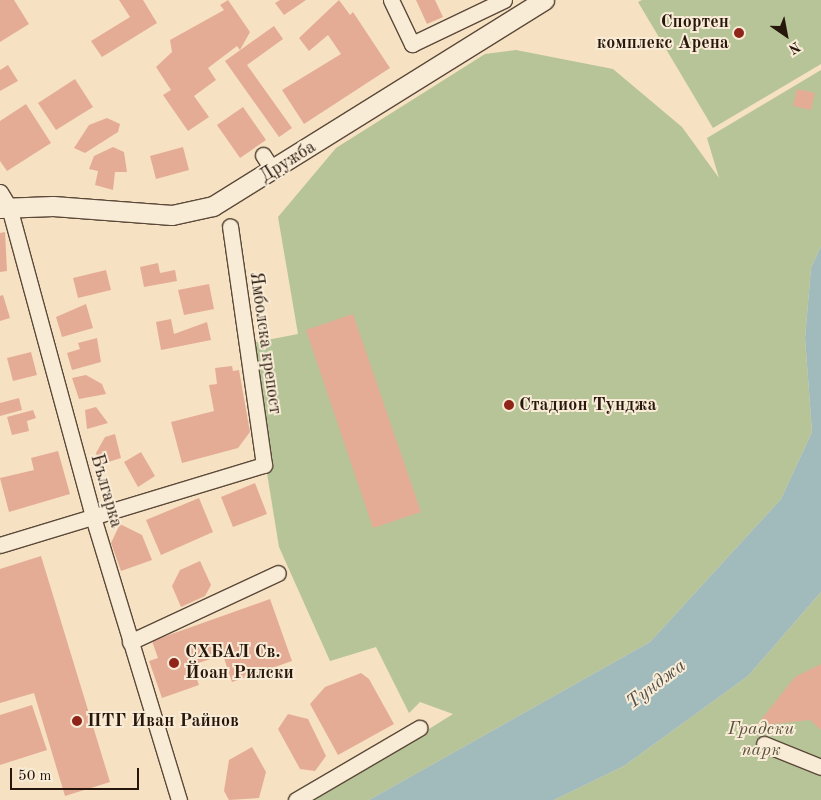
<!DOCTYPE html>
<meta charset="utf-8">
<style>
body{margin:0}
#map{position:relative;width:821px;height:800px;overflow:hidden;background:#f6e1c2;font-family:"Old Standard TT",serif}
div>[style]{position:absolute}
.green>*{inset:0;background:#b6c498}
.water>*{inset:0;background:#a1bbbd}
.building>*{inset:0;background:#e5ac95}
.roads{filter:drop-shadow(1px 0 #5b4939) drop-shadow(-1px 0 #5b4939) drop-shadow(0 1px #5b4939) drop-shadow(0 -1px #5b4939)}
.minor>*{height:15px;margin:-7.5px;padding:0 7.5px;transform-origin:7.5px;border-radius:7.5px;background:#f9ecd7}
.tertiary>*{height:19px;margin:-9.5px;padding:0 9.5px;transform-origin:9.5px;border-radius:9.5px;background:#f9ecd7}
.dots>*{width:14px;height:14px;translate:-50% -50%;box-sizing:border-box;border:2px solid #f9ecd7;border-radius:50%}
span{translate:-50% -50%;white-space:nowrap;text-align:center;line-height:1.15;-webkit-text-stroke:4px #f9ecd7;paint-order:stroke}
.poi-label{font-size:18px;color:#27160b;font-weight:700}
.right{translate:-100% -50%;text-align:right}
.left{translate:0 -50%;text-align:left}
.street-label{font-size:18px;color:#27160b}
.park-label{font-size:18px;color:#59533c;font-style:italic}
.water-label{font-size:19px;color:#525049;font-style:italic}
.north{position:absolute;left:761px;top:10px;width:50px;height:50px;-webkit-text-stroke:4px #f9ecd7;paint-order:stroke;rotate:147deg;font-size:14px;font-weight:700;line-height:20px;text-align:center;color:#27160b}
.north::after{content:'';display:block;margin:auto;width:18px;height:22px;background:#27160b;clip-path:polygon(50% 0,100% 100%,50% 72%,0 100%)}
.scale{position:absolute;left:10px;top:768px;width:129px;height:22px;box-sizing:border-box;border:2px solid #27160b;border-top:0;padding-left:6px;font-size:15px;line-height:18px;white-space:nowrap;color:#27160b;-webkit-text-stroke:4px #f9ecd7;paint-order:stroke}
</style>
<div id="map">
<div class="green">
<div style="clip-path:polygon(642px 0,821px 0,821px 64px,713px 128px,638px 2px)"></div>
<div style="clip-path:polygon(516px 50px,613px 69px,682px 127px,719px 178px,707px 138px,821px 70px,821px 246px,811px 268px,805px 338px,812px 432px,781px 499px,650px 642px,369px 800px,315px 800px,453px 714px,420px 702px,409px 713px,376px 647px,330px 661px,279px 547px,246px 344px,298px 334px,278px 217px,336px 148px,485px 54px)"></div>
<div style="clip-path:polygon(821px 592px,821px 800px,554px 800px,624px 766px,748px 676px)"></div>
</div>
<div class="water">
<div style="clip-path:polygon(821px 246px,821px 592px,748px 676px,624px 766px,554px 800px,369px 800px,650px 642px,781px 499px,812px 432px,805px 338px,811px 268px)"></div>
</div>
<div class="building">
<div style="clip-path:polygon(0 0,14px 0,29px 24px,0 42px)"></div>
<div style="clip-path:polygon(119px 0,143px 0,157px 23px,102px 57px,91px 41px,130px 17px)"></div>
<div style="clip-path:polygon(228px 0,250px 32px,240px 50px,237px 46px,208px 68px,216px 80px,194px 96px,209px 117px,188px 131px,163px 95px,171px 90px,156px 67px,172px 52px,170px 40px,224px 10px,220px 5px)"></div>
<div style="clip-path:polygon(280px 0,306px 0,284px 15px,275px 3px)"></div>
<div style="clip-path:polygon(339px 0,350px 15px,353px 12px,390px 68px,304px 124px,282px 90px,341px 54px,328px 35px,309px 51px,299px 38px)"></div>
<div style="clip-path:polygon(416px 0,435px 0,443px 17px,427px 24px)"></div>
<div style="clip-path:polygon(274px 26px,283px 39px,247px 65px,292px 128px,279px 137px,225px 61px)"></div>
<div style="clip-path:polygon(8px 65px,18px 81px,0 91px,0 70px)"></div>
<div style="clip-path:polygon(75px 79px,93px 107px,56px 130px,38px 103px)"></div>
<div style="clip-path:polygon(797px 89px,815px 93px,811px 110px,793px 106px)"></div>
<div style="clip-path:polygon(26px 104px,51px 143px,7px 171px,0 161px,0 121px)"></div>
<div style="clip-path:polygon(243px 107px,266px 140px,240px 158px,217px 125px)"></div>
<div style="clip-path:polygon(107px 118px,120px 124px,118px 132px,85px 153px,74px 148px,89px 125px)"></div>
<div style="clip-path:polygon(113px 147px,124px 152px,127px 172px,115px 172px,113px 190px,95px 185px,98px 171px,89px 169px,94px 156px)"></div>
<div style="clip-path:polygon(183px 147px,189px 170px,156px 179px,150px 156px)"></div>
<div style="clip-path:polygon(5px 232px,7px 271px,0 272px,0 233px)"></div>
<div style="clip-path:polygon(158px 263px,160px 273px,175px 270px,177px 281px,144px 287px,140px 267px)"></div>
<div style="clip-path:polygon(106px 270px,111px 290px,78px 298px,73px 278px)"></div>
<div style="clip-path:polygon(209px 284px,214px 309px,184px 315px,178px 290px)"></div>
<div style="clip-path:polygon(3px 295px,10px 318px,0 321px,0 296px)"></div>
<div style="clip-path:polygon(86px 304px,93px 328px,62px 337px,56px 317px)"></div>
<div style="clip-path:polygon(353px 314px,421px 512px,373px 528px,306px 330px)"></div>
<div style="clip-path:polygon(171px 319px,174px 334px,207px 322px,211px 340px,161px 350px,156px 322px)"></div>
<div style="clip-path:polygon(97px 338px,101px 362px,72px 370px,67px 353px,80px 349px,78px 343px)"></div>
<div style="clip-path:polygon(31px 352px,37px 375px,13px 381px,7px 358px)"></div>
<div style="clip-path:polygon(232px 366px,233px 371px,239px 370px,250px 432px,238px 448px,182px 463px,171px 422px,214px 411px,209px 385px,217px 384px,215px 368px)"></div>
<div style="clip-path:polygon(86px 375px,102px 384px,106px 394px,79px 399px,72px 378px)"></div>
<div style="clip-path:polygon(19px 398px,22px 410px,0 416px,0 403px)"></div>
<div style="clip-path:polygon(96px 407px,108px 423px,87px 429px,85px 410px)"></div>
<div style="clip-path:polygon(33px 410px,36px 418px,27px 421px,29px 431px,12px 435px,7px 417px)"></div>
<div style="clip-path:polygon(115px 434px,121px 458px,99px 465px,96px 453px,105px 437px)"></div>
<div style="clip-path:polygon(58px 451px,70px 494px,9px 512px,0 478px,34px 470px,31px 458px)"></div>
<div style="clip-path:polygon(141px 452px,155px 476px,138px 487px,124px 462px)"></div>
<div style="clip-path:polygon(255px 483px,267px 514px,233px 527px,221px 497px)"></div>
<div style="clip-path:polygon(199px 498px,213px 532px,161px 555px,146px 520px)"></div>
<div style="clip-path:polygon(120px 524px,142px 535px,152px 560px,121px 571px,111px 543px)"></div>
<div style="clip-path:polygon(41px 556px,110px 782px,65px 796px,34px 693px,0 703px,0 569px)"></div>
<div style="clip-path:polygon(200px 561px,211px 585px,205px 596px,181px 607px,172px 586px,180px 570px)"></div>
<div style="clip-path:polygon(270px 599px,292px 661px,232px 682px,223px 655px,192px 665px,199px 685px,162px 698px,149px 661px,158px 658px,152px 641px)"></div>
<div style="clip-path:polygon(821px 664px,821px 730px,810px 720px,756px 726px,795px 677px)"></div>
<div style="clip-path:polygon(361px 673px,369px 679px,394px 724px,338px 755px,310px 704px,325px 687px)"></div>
<div style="clip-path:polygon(32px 705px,47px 750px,0 765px,0 715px)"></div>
<div style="clip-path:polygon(288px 714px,308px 719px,326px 756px,315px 771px,300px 769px,278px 729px)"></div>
<div style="clip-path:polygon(252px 747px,266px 772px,259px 798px,229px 800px,224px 791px,229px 760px)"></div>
</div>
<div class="roads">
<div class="minor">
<div style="left:391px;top:0;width:49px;rotate:64.5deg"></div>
<div style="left:412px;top:44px;width:102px;rotate:-25.6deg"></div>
<div style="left:263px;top:155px;width:20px;rotate:57deg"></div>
<div style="left:0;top:192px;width:17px;rotate:59deg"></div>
<div style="left:9px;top:207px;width:321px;rotate:74.8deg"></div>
<div style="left:93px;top:517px;width:296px;rotate:73.1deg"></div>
<div style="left:0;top:545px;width:276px;rotate:-16.9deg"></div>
<div style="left:264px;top:465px;width:241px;rotate:-98.1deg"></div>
<div style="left:130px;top:642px;width:163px;rotate:-25deg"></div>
<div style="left:764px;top:744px;width:61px;rotate:22deg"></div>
<div style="left:296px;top:800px;width:143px;rotate:-30.3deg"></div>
</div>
<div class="tertiary">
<div style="left:0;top:208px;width:53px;rotate:-2.2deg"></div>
<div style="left:53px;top:206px;width:119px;rotate:4.3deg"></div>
<div style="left:172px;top:215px;width:42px;rotate:-12.4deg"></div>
<div style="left:213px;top:206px;width:390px;rotate:-31.9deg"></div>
</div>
</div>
<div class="dots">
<div style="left:739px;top:33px;background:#8f2418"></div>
<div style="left:509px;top:405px;background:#8f2418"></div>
<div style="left:174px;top:663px;background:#8f2418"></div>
<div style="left:77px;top:721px;background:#8f2418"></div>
</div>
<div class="poi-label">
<span class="right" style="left:729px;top:33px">Спортен<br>комплекс Арена</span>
<span class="left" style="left:519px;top:405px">Стадион Тунджа</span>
<span class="left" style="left:185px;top:663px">СХБАЛ Св.<br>Йоан Рилски</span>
<span class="left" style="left:87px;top:721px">ПТГ Иван Райнов</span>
</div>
<div class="street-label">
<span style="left:288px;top:162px;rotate:-32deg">Дружба</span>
<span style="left:265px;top:343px;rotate:82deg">Ямболска крепост</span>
<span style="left:106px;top:491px;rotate:74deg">Българка</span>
</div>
<div class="park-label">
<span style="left:761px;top:740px">Градски<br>парк</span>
</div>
<div class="water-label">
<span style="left:657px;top:685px;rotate:-37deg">Тунджа</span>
</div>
<div class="north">N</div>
<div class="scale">50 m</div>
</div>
